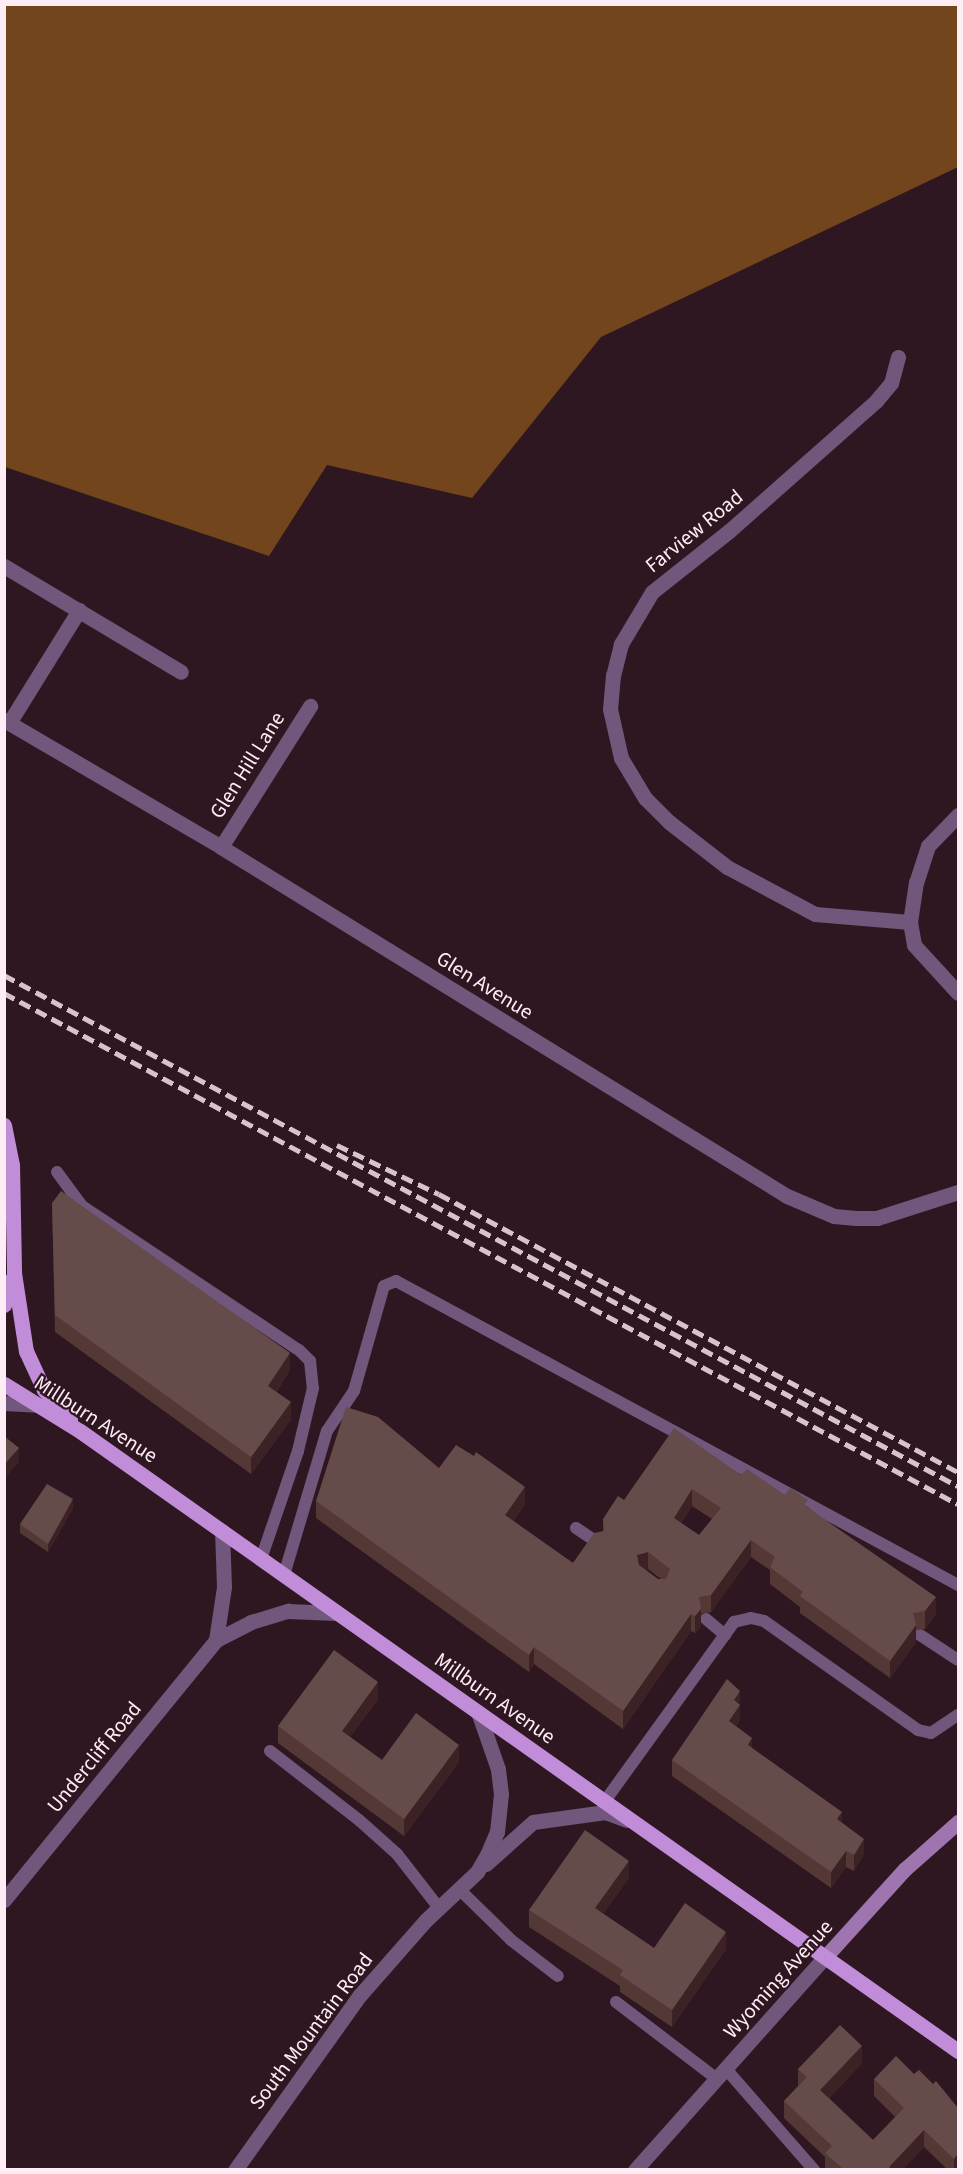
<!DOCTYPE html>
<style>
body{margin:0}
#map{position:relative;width:963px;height:2174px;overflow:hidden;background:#2f1722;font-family:"Source Sans 3",sans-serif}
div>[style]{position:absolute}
.forest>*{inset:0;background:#72451c}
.lane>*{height:12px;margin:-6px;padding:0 6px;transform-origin:6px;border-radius:6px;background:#70577b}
.street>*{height:15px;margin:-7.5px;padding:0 7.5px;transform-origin:7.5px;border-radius:7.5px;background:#70577b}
.secondary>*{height:15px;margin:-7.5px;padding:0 7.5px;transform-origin:7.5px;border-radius:7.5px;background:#9f75b0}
.primary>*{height:15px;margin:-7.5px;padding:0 7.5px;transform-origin:7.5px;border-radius:7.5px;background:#c28dd8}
.rail>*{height:4.5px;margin-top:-2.25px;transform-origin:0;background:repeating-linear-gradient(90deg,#d6c3cc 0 12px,transparent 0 18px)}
.wall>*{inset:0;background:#533835}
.shaded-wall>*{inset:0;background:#3d2225}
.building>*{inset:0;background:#654b4a}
span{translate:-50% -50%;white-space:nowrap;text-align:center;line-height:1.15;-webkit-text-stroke:4.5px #2f1722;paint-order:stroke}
.street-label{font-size:21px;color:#ffedf5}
.frame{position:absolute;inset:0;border:6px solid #ffedf5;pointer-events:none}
</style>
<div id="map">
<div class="forest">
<div style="clip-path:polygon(5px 4px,958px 5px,958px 167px,601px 337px,472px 498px,327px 465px,269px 556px,5px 467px)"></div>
</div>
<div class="lane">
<div style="left:57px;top:1172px;width:42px;rotate:53.7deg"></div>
<div style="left:82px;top:1206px;width:260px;rotate:33.6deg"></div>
<div style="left:299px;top:1350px;width:16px;rotate:45deg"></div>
<div style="left:310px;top:1361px;width:27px;rotate:84deg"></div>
<div style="left:313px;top:1388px;width:65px;rotate:103.4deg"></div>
<div style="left:298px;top:1451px;width:114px;rotate:108.9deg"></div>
<div style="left:576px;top:1528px;width:27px;rotate:34deg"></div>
<div style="left:284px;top:1575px;width:150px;rotate:-73.4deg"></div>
<div style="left:327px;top:1431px;width:48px;rotate:-56deg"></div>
<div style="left:354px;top:1391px;width:109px;rotate:-74.1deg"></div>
<div style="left:384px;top:1286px;width:13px;rotate:-23deg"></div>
<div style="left:396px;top:1281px;width:639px;rotate:28.41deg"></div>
<div style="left:706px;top:1619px;width:25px;rotate:40deg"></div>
<div style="left:920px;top:1635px;width:45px;rotate:33.3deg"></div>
<div style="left:270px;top:1751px;width:113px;rotate:37.8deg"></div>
<div style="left:359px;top:1820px;width:51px;rotate:41.8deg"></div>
<div style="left:397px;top:1854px;width:68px;rotate:52.1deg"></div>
<div style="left:605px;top:1801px;width:221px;rotate:-54.2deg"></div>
<div style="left:734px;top:1622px;width:17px;rotate:-13deg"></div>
<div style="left:751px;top:1618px;width:13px;rotate:13deg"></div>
<div style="left:764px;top:1621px;width:189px;rotate:35.3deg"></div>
<div style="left:918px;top:1730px;width:13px;rotate:13deg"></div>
<div style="left:931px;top:1733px;width:32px;rotate:-34deg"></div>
<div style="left:459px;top:1889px;width:73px;rotate:44.4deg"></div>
<div style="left:511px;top:1940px;width:59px;rotate:37.5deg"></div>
<div style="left:616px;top:2002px;width:127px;rotate:37.3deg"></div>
<div style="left:726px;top:2069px;width:134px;rotate:48.9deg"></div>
</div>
<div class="street">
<div style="left:898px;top:357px;width:27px;rotate:105deg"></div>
<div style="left:891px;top:383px;width:23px;rotate:130deg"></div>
<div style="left:876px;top:401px;width:196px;rotate:138.5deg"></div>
<div style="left:729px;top:531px;width:98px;rotate:141.6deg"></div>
<div style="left:652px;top:592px;width:61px;rotate:120.8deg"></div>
<div style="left:621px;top:644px;width:32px;rotate:104deg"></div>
<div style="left:613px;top:675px;width:34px;rotate:95deg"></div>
<div style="left:610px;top:709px;width:50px;rotate:77.3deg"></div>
<div style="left:621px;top:758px;width:47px;rotate:59deg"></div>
<div style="left:645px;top:798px;width:34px;rotate:45deg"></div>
<div style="left:669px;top:822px;width:73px;rotate:37.8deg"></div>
<div style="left:727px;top:867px;width:100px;rotate:28.1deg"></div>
<div style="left:815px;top:914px;width:95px;rotate:4.8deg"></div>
<div style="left:4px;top:566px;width:206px;rotate:30.9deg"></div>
<div style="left:4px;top:720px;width:251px;rotate:30.3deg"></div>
<div style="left:221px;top:847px;width:665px;rotate:31.66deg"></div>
<div style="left:787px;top:1196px;width:51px;rotate:23.1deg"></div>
<div style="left:834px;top:1216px;width:22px;rotate:5deg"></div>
<div style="left:856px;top:1218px;width:21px"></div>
<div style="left:877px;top:1218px;width:85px;rotate:-17.8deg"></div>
<div style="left:9px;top:723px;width:133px;rotate:-58.2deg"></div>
<div style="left:958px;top:815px;width:43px;rotate:134.1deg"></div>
<div style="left:928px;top:846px;width:38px;rotate:108deg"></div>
<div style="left:916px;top:882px;width:40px;rotate:98.5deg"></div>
<div style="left:910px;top:922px;width:23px;rotate:80deg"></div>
<div style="left:914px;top:945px;width:65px;rotate:47.5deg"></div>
<div style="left:221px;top:847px;width:167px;rotate:-57.7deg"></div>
<div style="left:4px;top:1403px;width:33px;rotate:3deg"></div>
<div style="left:216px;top:1640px;width:39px;rotate:-27deg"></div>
<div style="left:251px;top:1622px;width:39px;rotate:-17deg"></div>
<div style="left:288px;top:1611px;width:48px;rotate:2.4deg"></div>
<div style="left:486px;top:1864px;width:63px;rotate:-41.8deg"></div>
<div style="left:533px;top:1822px;width:73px;rotate:-7.9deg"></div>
<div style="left:605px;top:1812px;width:23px;rotate:20deg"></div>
<div style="left:4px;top:1900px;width:335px;rotate:-50.8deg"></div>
<div style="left:216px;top:1640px;width:54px;rotate:-81.4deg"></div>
<div style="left:224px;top:1587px;width:56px;rotate:-92deg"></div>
<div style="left:235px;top:2170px;width:215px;rotate:-54.5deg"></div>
<div style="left:360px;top:1995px;width:100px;rotate:-48.7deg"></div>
<div style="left:426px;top:1920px;width:70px;rotate:-43.3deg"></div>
<div style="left:477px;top:1872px;width:20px;rotate:-60deg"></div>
<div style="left:487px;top:1855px;width:25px;rotate:-67deg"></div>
<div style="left:497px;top:1832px;width:38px;rotate:-84deg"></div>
<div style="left:501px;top:1794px;width:25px;rotate:-97deg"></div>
<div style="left:498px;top:1769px;width:60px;rotate:-109.3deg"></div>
<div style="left:635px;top:2170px;width:287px;rotate:-48.3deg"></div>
</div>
<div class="secondary">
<div style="left:826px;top:1956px;width:118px;rotate:-47.8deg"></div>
<div style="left:905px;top:1869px;width:71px;rotate:-41.6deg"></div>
</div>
<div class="primary">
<div style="left:4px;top:1125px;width:41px;rotate:78.7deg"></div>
<div style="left:12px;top:1165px;width:108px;rotate:88.9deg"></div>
<div style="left:14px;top:1273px;width:79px;rotate:81.3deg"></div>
<div style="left:26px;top:1351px;width:43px;rotate:65.2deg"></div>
<div style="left:44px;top:1390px;width:39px;rotate:48deg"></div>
<div style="left:4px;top:1305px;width:27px;rotate:-73deg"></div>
<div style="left:4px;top:1384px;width:89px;rotate:31.7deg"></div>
<div style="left:80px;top:1431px;width:1075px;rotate:35.23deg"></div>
</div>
<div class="rail">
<div style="left:4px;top:975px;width:1082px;rotate:28.18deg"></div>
<div style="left:4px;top:993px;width:1082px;rotate:28.18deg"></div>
<div style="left:337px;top:1145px;width:113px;rotate:25.7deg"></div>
<div style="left:439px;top:1194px;width:589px;rotate:28.18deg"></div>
</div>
<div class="wall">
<div style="clip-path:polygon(52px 1203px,290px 1370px,276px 1392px,291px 1419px,251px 1474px,55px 1332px)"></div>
<div style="clip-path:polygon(evenodd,439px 1468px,525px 1504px,513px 1521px,573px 1563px,603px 1531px,603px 1519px,624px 1500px,741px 1475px,785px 1495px,808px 1507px,936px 1614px,925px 1629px,916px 1630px,916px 1642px,890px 1678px,800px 1613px,800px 1607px,770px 1584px,770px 1570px,751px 1557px,711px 1612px,701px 1614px,701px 1626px,695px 1633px,691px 1631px,623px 1729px,534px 1664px,529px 1672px,316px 1518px,316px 1501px,439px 1468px,692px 1506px,712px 1519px,699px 1535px,681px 1523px,692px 1506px,439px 1468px,648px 1569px,661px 1579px,658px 1579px,645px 1570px,648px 1569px)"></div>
<div style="clip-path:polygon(73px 1508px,48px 1552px,20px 1533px,20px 1524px)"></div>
<div style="clip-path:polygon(740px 1691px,740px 1720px,736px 1726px,752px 1748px,842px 1823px,864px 1854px,854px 1871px,846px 1867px,831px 1888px,672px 1776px,672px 1760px)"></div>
<div style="clip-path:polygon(378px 1699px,350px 1737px,382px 1760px,459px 1762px,404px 1836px,278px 1743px,278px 1726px)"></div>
<div style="clip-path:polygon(629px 1878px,603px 1914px,654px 1948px,726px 1949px,672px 2027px,620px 1992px,620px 1986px,529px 1927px,529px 1910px)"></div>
<div style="clip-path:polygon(862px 2063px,829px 2098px,873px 2140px,895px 2117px,874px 2096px,874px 2079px,914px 2074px,919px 2070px,958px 2169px,947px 2169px,924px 2147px,903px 2169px,825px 2169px,825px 2157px,784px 2118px,784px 2101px,798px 2086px,798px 2069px)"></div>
</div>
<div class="shaded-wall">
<div style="clip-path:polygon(290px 1353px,290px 1370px,268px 1403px,268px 1386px)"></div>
<div style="clip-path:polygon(291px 1402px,291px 1419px,251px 1474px,251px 1457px)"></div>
<div style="clip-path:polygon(19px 1448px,19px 1462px,4px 1479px,4px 1465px)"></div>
<div style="clip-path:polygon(525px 1487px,525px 1504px,505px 1532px,505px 1515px)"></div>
<div style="clip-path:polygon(692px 1489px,692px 1506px,674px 1535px,674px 1518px)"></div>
<div style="clip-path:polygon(73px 1499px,73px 1508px,48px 1552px,48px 1544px)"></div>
<div style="clip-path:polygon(751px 1540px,751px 1557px,711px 1612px,711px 1595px)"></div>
<div style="clip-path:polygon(648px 1552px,648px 1569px,637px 1572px,637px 1555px)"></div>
<div style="clip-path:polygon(936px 1597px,936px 1614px,925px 1629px,925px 1611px)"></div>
<div style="clip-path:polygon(701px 1609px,701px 1626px,695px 1633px,695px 1616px)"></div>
<div style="clip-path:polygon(691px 1614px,691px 1631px,623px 1729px,623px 1711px)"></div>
<div style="clip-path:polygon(916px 1625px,916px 1642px,890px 1678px,890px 1661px)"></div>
<div style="clip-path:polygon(534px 1647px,534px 1664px,529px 1672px,529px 1655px)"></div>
<div style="clip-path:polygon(378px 1682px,378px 1699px,342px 1748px,342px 1731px)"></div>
<div style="clip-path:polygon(740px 1691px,740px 1720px,729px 1737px,729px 1721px,734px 1700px)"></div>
<div style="clip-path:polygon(752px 1738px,752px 1754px,748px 1745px)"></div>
<div style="clip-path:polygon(459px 1745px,459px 1762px,404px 1836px,404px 1819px)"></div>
<div style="clip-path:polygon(842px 1812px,842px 1828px,837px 1819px)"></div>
<div style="clip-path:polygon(864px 1839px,864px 1854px,854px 1871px,854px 1855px)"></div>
<div style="clip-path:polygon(846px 1851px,846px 1867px,831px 1888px,831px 1872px)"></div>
<div style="clip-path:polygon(629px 1861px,629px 1878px,595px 1925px,595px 1908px)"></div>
<div style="clip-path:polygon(726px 1932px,726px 1949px,672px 2027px,672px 2010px)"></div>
<div style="clip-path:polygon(862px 2046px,862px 2063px,820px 2107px,820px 2090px)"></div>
<div style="clip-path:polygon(924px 2130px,924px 2147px,903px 2169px,889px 2169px,889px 2167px)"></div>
<div style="clip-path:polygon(958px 2154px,958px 2169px,954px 2169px,954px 2159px)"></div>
</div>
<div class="building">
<div style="clip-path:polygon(61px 1191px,290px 1353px,268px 1386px,291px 1402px,251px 1457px,55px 1315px,52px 1203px)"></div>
<div style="clip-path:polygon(evenodd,346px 1407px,378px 1417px,439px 1468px,456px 1445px,474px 1456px,476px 1452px,525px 1487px,505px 1515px,573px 1563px,594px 1533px,604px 1531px,603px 1519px,618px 1496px,624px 1500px,674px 1428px,741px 1475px,747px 1469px,785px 1495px,790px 1488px,808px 1500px,804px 1505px,936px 1597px,925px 1611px,913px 1613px,916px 1625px,890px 1661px,800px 1596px,803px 1592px,770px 1567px,775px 1557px,751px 1540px,711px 1595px,699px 1597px,701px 1609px,695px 1616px,691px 1614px,623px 1711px,534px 1647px,529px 1655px,316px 1501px,346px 1407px,692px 1489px,721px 1508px,699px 1535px,674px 1518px,692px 1489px,346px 1407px,648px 1552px,670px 1569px,666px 1579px,658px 1579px,639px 1565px,637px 1555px,648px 1552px)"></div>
<div style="clip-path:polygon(4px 1436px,19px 1448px,4px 1465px)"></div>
<div style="clip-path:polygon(47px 1484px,73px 1499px,48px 1544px,20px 1524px)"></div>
<div style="clip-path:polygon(334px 1650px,378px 1682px,342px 1731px,382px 1760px,416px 1713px,459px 1745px,404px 1819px,278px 1726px)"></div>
<div style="clip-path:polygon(727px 1679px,740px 1691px,734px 1700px,740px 1705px,729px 1721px,752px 1738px,748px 1745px,842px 1812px,837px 1819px,864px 1839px,854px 1855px,846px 1851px,831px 1872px,672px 1760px)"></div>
<div style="clip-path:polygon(585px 1830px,629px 1861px,595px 1908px,654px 1948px,685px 1903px,726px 1932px,672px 2010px,620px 1975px,623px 1970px,529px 1910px)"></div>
<div style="clip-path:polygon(840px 2025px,862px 2046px,820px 2090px,873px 2140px,904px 2108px,874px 2079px,896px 2056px,914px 2074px,919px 2070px,933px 2084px,936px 2081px,958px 2108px,958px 2114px,957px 2115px,958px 2117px,958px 2154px,954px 2159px,924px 2130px,889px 2167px,892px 2169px,843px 2169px,825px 2153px,832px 2146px,784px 2101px,807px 2077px,798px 2069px)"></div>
</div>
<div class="street-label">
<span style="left:694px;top:531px;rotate:-39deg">Farview Road</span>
<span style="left:247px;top:765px;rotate:-58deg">Glen Hill Lane</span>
<span style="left:485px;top:985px;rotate:32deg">Glen Avenue</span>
<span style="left:96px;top:1419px;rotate:33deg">Millburn Avenue</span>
<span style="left:495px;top:1698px;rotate:35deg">Millburn Avenue</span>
<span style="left:94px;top:1757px;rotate:-51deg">Undercliff Road</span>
<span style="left:778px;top:1979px;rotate:-48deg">Wyoming Avenue</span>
<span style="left:311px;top:2031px;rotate:-53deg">South Mountain Road</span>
</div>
<div class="frame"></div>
</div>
